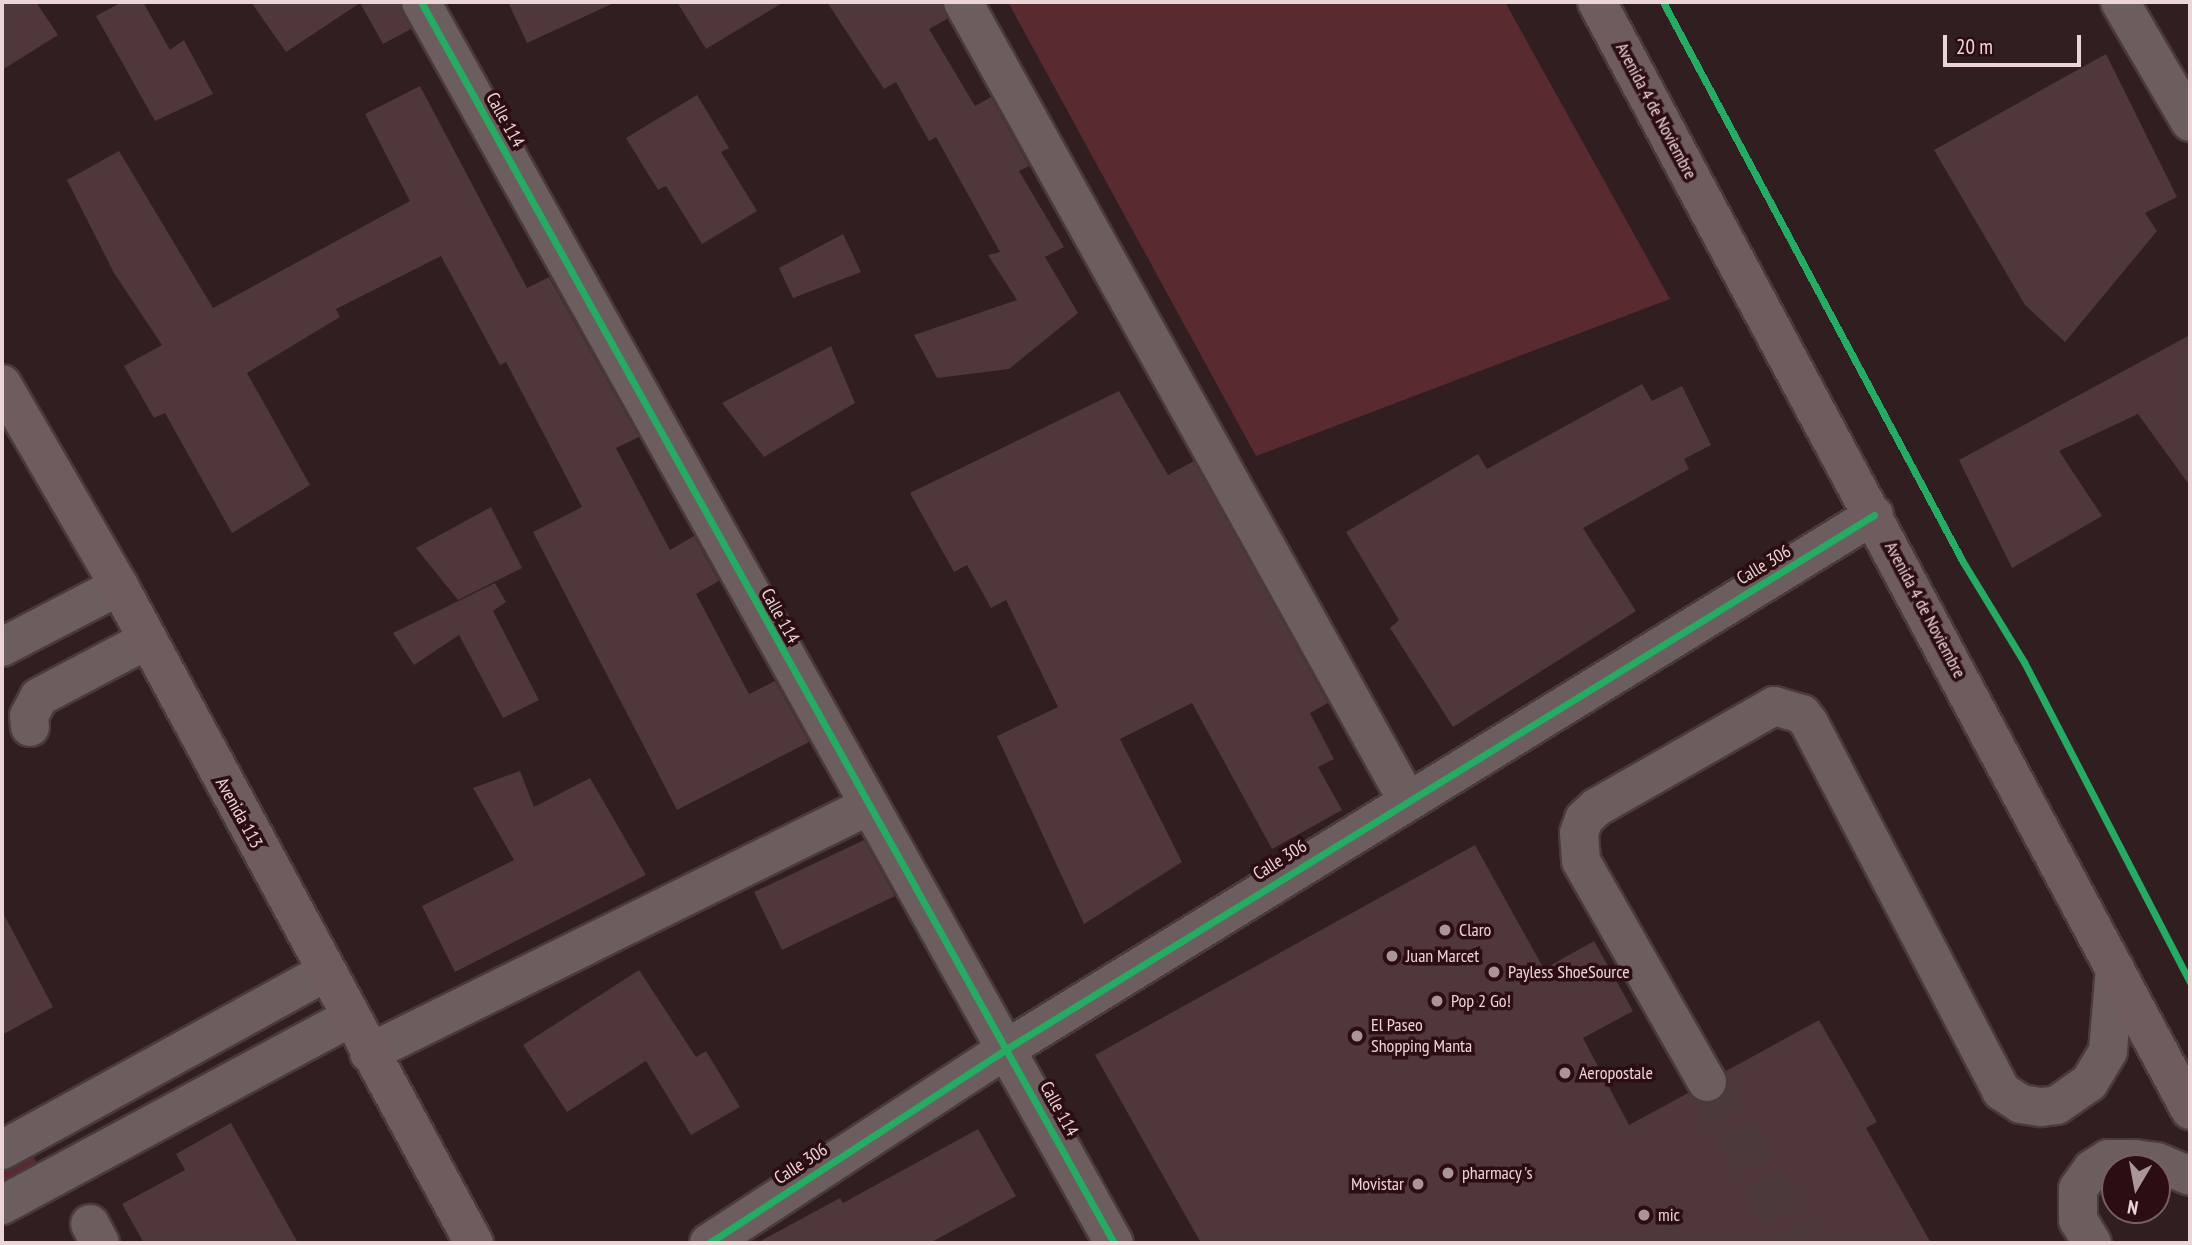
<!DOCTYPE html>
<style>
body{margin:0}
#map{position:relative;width:2192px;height:1245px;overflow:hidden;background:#301e21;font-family:"PT Sans Narrow",sans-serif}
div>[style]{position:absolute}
.green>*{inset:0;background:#5a2a31}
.building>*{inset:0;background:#4f373b}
.minor-tunnel>*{height:38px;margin-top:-19px;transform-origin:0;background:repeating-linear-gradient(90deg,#4c393c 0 38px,transparent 0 57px)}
.roads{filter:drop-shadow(2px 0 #4a3a3c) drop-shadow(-2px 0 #4a3a3c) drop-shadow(0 2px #4a3a3c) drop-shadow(0 -2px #4a3a3c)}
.minor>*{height:38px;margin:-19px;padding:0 19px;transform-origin:19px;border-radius:19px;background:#6c5d5e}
.major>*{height:38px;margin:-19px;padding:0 19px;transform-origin:19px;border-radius:19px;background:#6f5c5e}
.cycleway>*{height:7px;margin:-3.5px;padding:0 3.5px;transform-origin:3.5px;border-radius:3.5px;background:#26ab63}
.dots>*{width:19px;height:19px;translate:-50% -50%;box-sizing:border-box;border:4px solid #2c0e12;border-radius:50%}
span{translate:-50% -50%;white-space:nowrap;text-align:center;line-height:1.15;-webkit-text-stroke:7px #2c0e12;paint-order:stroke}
.street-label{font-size:18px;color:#ecd5d7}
.poi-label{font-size:18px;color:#ecd5d7}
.left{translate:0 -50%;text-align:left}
.right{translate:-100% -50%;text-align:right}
.frame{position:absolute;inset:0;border:4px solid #ecd5d7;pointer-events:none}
.north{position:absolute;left:2101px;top:1154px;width:70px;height:70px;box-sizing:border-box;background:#2c0e12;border:2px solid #795e61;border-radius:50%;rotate:190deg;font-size:19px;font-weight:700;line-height:28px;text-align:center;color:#ecd5d7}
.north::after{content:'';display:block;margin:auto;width:24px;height:32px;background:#aa9597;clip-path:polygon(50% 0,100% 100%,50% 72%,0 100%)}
.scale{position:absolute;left:1943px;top:35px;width:138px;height:32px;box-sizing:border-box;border:4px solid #ecd5d7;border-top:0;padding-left:9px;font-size:21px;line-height:24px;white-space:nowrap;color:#ecd5d7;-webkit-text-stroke:5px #2c0e12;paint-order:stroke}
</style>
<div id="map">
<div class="green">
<div style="clip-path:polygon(1008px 2px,1505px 2px,1670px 299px,1256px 456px)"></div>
<div style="clip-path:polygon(32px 1154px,36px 1161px,31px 1169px,2px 1186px,2px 1165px)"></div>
</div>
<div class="building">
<div style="clip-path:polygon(2px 2px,36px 2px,58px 35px,2px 70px)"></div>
<div style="clip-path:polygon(122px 2px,143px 2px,170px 50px,184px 40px,213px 94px,155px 121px,96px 16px)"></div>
<div style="clip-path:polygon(251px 2px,399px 2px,411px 29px,383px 44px,360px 3px,286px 52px)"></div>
<div style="clip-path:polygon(508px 2px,616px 2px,527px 43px)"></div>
<div style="clip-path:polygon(677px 2px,784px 2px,706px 49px)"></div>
<div style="clip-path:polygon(827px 2px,941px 2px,947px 19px,929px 29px,975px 106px,991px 97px,1029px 166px,1019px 171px,1064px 247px,1045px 257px,1078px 313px,1009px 369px,937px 378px,914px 335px,1017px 300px,988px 255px,1000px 252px,936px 137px,929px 141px,896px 82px,884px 89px)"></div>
<div style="clip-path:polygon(2106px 54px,2177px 197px,2145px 213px,2157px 231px,2065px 342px,2025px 305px,1934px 150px)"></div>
<div style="clip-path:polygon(420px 86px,527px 288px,549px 277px,639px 437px,616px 448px,670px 550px,694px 536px,719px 581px,696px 594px,749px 694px,775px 681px,809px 742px,677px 810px,533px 532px,582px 507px,506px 362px,500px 365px,441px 256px,336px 309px,340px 317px,247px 373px,310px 485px,232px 533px,165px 413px,154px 418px,124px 366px,162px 345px,114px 273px,67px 180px,119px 151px,213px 308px,410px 201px,365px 114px)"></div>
<div style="clip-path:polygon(697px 95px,729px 148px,721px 152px,757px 211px,702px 244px,666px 186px,658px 190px,626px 138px)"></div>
<div style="clip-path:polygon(843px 234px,861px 272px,793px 298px,779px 268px)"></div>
<div style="clip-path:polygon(2190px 335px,2190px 486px,2138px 414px,2059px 451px,2102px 516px,2012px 568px,1959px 460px)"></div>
<div style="clip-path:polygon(831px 346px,855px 403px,764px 457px,722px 403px)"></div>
<div style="clip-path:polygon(1642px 384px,1652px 401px,1682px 386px,1711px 445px,1684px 459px,1689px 469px,1583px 528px,1636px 611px,1453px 727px,1390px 628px,1399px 620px,1346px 532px,1478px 454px,1487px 469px)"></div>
<div style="clip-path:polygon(1119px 391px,1168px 475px,1194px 461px,1328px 703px,1310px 713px,1334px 759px,1318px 767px,1342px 810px,1272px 849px,1192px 703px,1120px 739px,1182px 862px,1084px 924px,997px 736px,1058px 707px,1006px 600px,991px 608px,967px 565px,954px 572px,910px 493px)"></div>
<div style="clip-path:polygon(491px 507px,522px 568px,458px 600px,416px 548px)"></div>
<div style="clip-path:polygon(495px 583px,506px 602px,493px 611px,539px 700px,503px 718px,459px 635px,414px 665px,393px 633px)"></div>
<div style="clip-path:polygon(520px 771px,534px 807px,590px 778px,646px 875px,455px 972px,422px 906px,514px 860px,473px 788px)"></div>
<div style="clip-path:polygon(864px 840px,895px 896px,782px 950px,754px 892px)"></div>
<div style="clip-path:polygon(1475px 845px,1544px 969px,1594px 941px,1612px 973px,1633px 1011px,1583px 1038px,1629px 1125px,1688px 1093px,1697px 1101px,1717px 1101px,1726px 1092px,1726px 1071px,1819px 1020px,1877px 1122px,1866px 1128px,1931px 1243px,1201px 1243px,1095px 1055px)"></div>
<div style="clip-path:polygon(2px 911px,53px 1007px,2px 1035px)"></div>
<div style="clip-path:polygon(639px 970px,696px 1057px,706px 1051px,740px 1107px,691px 1135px,646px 1061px,567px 1112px,523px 1045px)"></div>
<div style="clip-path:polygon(231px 1123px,298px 1243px,144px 1243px,122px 1204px,185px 1170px,176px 1154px)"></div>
<div style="clip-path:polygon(978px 1129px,1016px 1196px,930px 1243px,757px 1243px,840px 1198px,843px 1203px)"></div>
</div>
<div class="minor-tunnel">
<div style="left:1707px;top:1082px;width:185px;rotate:60.3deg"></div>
</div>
<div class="roads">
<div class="minor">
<div style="left:421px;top:2px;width:1421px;rotate:60.82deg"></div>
<div style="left:963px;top:2px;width:913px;rotate:60.91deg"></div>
<div style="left:2120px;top:2px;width:139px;rotate:59.7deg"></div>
<div style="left:2px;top:647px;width:132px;rotate:-27.5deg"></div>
<div style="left:30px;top:727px;width:11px;rotate:-95deg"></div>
<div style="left:29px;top:716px;width:21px;rotate:-62deg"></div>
<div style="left:39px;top:697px;width:120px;rotate:-27.8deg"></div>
<div style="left:369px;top:1053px;width:557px;rotate:-26.33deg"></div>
<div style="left:1707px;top:1082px;width:254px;rotate:-119.7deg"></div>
<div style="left:1581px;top:861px;width:28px;rotate:-94deg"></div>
<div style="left:1579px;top:833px;width:15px;rotate:-70deg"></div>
<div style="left:1584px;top:819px;width:18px;rotate:-43deg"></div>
<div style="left:1597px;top:807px;width:204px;rotate:-29.7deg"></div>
<div style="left:1774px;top:706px;width:29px;rotate:16deg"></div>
<div style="left:1802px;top:714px;width:11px;rotate:52deg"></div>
<div style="left:1809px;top:723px;width:415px;rotate:62.4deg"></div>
<div style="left:2001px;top:1091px;width:24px;rotate:33deg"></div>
<div style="left:2021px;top:1104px;width:20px;rotate:9deg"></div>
<div style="left:2041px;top:1107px;width:16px;rotate:-7deg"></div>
<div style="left:2057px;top:1105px;width:39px;rotate:-35deg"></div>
<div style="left:2089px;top:1083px;width:37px;rotate:-59deg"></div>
<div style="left:2108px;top:1051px;width:83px;rotate:-85.2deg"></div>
<div style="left:2px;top:1150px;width:370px;rotate:-28.8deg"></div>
<div style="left:2px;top:1205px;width:396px;rotate:-28.3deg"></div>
<div style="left:90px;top:1224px;width:21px;rotate:62deg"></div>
<div style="left:709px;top:1243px;width:357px;rotate:-33.1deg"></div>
<div style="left:1008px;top:1048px;width:1017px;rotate:-31.61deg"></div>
<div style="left:2092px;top:1243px;width:27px;rotate:-121deg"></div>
<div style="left:2078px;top:1220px;width:31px;rotate:-90deg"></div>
<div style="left:2078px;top:1189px;width:24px;rotate:-55deg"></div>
<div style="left:2092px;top:1169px;width:19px;rotate:-32deg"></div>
<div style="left:2108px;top:1159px;width:27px"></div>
<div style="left:2135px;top:1159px;width:22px;rotate:8deg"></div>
<div style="left:2157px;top:1162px;width:36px;rotate:23deg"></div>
</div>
<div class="major">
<div style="left:1597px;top:2px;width:1257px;rotate:61.84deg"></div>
<div style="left:2px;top:384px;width:233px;rotate:59.9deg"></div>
<div style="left:119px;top:586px;width:747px;rotate:61.62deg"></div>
</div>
</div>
<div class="cycleway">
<div style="left:421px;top:2px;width:1421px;rotate:60.82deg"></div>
<div style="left:1663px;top:2px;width:635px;rotate:61.82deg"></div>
<div style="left:1963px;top:562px;width:117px;rotate:58.6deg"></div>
<div style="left:2024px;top:662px;width:360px;rotate:62.6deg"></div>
<div style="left:709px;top:1243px;width:357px;rotate:-33.1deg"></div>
<div style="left:1008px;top:1048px;width:1017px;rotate:-31.61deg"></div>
</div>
<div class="dots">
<div style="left:1445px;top:930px;background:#aa9597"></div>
<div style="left:1392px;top:956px;background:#aa9597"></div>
<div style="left:1494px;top:972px;background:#aa9597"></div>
<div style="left:1437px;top:1001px;background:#aa9597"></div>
<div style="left:1357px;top:1036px;background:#aa9597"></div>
<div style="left:1565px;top:1073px;background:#aa9597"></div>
<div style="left:1448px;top:1173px;background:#aa9597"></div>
<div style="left:1418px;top:1184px;background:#aa9597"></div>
<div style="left:1644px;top:1215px;background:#aa9597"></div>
</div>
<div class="street-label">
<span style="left:1656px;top:111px;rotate:62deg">Avenida 4 de Noviembre</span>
<span style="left:505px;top:120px;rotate:61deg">Calle 114</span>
<span style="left:1764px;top:565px;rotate:-31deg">Calle 306</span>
<span style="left:1925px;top:610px;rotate:62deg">Avenida 4 de Noviembre</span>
<span style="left:780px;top:616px;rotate:61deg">Calle 114</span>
<span style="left:239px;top:813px;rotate:61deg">Avenida 113</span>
<span style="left:1280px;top:860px;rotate:-32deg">Calle 306</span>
<span style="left:1059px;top:1109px;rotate:61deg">Calle 114</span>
<span style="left:801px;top:1164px;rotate:-33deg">Calle 306</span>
</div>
<div class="poi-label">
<span class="left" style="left:1459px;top:930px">Claro</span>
<span class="left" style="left:1406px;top:956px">Juan Marcet</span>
<span class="left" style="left:1508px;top:972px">Payless ShoeSource</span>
<span class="left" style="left:1451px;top:1001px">Pop 2 Go!</span>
<span class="left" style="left:1371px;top:1036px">El Paseo<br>Shopping Manta</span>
<span class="left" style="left:1579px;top:1073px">Aeropostale</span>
<span class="left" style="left:1462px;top:1173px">pharmacy 's</span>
<span class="right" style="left:1404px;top:1184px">Movistar</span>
<span class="left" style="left:1658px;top:1215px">mic</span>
</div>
<div class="frame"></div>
<div class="north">N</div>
<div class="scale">20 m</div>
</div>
